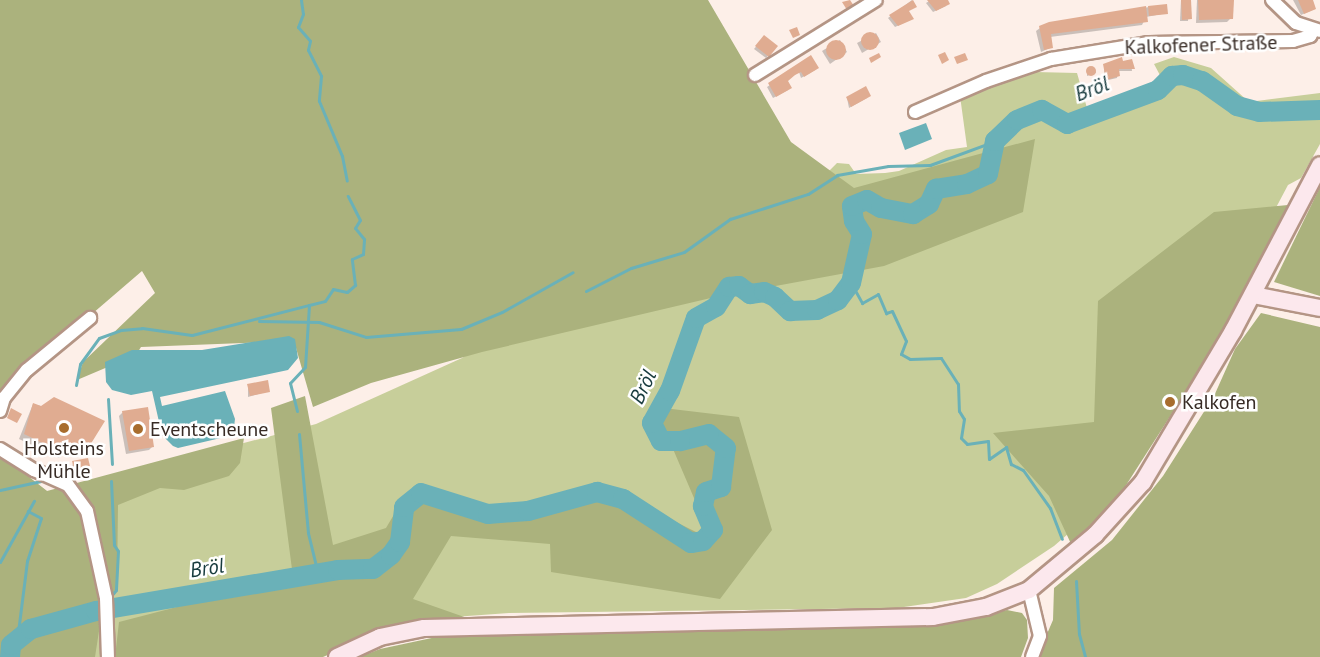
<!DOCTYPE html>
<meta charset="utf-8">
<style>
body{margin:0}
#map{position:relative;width:1320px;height:657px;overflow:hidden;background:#fdefe8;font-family:"PT Sans",sans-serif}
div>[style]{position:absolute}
.green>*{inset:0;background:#c7ce9a}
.forest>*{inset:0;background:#abb27d}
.water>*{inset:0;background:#6ab1b8}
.shadow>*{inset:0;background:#0003}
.stream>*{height:3px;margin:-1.5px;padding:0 1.5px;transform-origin:1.5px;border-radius:1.5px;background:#6ab1b8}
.river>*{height:20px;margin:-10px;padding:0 10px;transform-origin:10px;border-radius:10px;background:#6ab1b8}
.building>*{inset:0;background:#e0ac91}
.round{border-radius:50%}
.roads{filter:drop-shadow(2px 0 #b49585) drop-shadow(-2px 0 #b49585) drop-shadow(0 2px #b49585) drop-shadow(0 -2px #b49585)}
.minor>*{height:12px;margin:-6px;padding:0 6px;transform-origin:6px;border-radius:6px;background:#fff}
.secondary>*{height:16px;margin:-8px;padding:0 8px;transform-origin:8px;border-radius:8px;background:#fce8ed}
.dots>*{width:16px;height:16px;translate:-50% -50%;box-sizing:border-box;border:3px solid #fff;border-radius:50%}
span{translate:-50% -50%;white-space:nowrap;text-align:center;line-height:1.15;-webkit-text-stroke:5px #fff;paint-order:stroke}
.street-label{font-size:20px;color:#372b25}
.poi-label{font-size:20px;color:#372b25}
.left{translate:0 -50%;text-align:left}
.water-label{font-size:21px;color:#183b3e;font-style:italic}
</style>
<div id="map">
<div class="green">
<div style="clip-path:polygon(1174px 57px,1211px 68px,1249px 102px,1320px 93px,1320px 144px,1301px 178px,1288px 185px,1165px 418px,1090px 515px,1054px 546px,997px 584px,966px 598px,897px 608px,509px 613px,426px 619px,315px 657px,0 657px,0 457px,51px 494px,316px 424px,462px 358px,506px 332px,823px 177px,837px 163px,849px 164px,856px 174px,885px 173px,899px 171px,946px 150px,967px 147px,960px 96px,1035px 72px,1077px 73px,1087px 108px,1122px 100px,1162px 79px,1154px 64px)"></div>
</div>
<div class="forest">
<div style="clip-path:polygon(0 0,708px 0,791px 142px,854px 188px,1035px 139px,1023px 212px,884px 266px,715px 297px,482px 352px,371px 383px,313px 407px,294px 341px,141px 347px,136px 355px,77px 380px,83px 362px,155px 293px,142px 271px,0 393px)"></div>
<div style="clip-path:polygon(1320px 187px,1320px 296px,1274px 282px)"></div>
<div style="clip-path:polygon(1288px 205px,1251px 290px,1114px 504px,1072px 546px,1049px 496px,993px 433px,1094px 422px,1098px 301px,1214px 212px)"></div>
<div style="clip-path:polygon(1261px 313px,1320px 327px,1320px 657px,1037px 657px,1053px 620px,1054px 588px,1112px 540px,1163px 476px,1214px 396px,1235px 349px)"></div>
<div style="clip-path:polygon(305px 396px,333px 545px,386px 528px,402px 501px,511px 505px,602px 485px,712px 540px,655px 407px,739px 417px,772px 530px,720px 599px,551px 572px,550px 544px,451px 536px,413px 599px,470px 619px,376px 634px,323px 657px,115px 657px,119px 622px,293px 577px,271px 408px)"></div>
<div style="clip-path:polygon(244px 438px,240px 463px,229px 476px,184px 490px,160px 488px,118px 505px,117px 586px,101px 618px,95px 657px,0 657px,0 454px,47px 491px)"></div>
<div style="clip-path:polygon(1007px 610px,1022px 613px,1027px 620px,1028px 638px,1021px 657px,360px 657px,380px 649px,441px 636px,938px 625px)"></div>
</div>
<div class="water">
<div style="clip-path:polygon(926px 123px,932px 139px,905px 150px,899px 133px)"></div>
<div style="clip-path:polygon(289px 336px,295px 339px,298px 358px,288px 370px,160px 397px,162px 406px,225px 391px,235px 419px,233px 435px,225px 437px,178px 448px,173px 446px,162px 435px,152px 391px,131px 395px,112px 390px,106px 382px,105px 362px,132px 350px,202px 350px)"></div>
</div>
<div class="shadow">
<div style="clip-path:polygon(912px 0,915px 6px,907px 10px,912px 19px,895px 27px,888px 18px)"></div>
<div style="clip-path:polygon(931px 0,946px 0,946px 6px,933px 12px,926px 3px)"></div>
<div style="clip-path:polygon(1181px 0,1189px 0,1188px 21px,1180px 21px)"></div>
<div style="clip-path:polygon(1197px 0,1231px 0,1231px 18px,1227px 22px,1196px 23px)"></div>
<div style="clip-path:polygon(1293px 0,1311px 0,1315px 9px,1301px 15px)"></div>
<div style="clip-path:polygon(1149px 7px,1167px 13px,1146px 17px,1142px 25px,1050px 37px,1052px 47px,1041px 52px,1036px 31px,1040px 28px)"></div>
<div style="clip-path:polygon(876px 33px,881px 42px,862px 53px,857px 43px)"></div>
<div style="clip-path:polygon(764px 37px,776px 47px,766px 58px,754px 49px)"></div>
<div style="clip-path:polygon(840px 40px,847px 52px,830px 64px,822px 51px)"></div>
<div style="clip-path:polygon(811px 57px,815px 70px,801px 78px,799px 72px,781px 84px,788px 90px,773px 98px,767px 87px)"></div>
<div style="clip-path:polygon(1131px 60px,1132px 71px,1118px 71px,1117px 78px,1104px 81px,1104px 65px)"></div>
<div style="clip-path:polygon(1087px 68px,1095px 69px,1096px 73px,1087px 76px)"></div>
<div style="clip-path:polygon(847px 98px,867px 98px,849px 108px)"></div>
<div style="clip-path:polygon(248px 385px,269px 391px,248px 397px)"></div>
<div style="clip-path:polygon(33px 404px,103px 422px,86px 450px,80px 454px,66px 449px,59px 458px,19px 439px)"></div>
<div style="clip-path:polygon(123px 412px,153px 446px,149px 450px,126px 454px,119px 416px)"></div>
<div style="clip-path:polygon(73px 462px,89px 465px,72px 470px)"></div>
</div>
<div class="stream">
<div style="left:301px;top:0;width:14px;rotate:82deg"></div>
<div style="left:303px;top:14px;width:14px;rotate:111deg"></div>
<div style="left:298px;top:27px;width:18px;rotate:49deg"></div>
<div style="left:310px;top:41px;width:9px;rotate:103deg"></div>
<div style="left:308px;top:50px;width:29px;rotate:63deg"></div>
<div style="left:321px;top:76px;width:25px;rotate:95deg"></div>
<div style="left:319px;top:101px;width:60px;rotate:67.3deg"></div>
<div style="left:342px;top:156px;width:25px;rotate:79deg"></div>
<div style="left:851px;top:283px;width:23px;rotate:61deg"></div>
<div style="left:862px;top:303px;width:18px;rotate:-29deg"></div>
<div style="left:878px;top:294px;width:21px;rotate:67deg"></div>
<div style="left:886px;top:313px;width:6px;rotate:-18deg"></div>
<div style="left:892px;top:311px;width:33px;rotate:65deg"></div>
<div style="left:906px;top:341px;width:14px;rotate:111deg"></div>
<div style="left:901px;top:354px;width:10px;rotate:29deg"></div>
<div style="left:910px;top:359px;width:31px;rotate:-2deg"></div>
<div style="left:941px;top:358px;width:31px;rotate:57deg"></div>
<div style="left:958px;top:384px;width:27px;rotate:88deg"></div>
<div style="left:959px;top:411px;width:9px;rotate:58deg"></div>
<div style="left:964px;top:419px;width:19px;rotate:99deg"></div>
<div style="left:961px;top:438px;width:8px;rotate:45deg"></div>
<div style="left:967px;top:444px;width:21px;rotate:-8deg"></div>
<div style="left:988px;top:441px;width:18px;rotate:87deg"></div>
<div style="left:989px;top:459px;width:21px;rotate:-35deg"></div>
<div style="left:1006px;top:447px;width:18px;rotate:74deg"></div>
<div style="left:1011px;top:464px;width:13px;rotate:27deg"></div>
<div style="left:1023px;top:470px;width:47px;rotate:54.6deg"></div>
<div style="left:1050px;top:508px;width:33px;rotate:69deg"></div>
<div style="left:586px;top:291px;width:51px;rotate:-27.1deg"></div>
<div style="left:631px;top:268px;width:55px;rotate:-16.8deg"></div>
<div style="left:684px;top:252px;width:57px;rotate:-35.7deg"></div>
<div style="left:730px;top:219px;width:82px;rotate:-17.8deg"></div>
<div style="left:808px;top:194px;width:35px;rotate:-33deg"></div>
<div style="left:837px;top:175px;width:52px;rotate:-10deg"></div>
<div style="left:888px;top:166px;width:42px;rotate:-1.4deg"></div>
<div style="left:930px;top:165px;width:69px;rotate:-20.3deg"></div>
<div style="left:259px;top:321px;width:60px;rotate:1deg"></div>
<div style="left:319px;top:322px;width:49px;rotate:17.7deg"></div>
<div style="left:366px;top:337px;width:95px;rotate:-4.8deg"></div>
<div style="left:461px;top:329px;width:44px;rotate:-22.5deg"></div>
<div style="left:502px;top:312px;width:81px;rotate:-29.4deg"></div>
<div style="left:76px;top:385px;width:21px;rotate:-79deg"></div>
<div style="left:80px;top:364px;width:32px;rotate:-54deg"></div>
<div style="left:99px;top:338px;width:23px;rotate:-20deg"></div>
<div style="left:121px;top:330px;width:21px;rotate:-5deg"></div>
<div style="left:142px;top:328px;width:50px;rotate:8deg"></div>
<div style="left:192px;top:335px;width:121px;rotate:-14.4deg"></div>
<div style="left:108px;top:399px;width:65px;rotate:86.5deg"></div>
<div style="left:297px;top:411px;width:29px;rotate:-104deg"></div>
<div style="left:290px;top:383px;width:22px;rotate:-47deg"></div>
<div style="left:305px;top:367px;width:62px;rotate:-86.3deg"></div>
<div style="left:309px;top:305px;width:16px;rotate:-14deg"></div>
<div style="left:325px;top:301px;width:14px;rotate:-56deg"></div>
<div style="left:333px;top:289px;width:14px;rotate:12deg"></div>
<div style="left:347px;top:292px;width:11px;rotate:-41deg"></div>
<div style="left:355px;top:285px;width:26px;rotate:-97deg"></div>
<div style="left:352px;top:259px;width:12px;rotate:-24deg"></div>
<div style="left:363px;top:254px;width:15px;rotate:-86deg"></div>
<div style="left:364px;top:239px;width:14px;rotate:-129deg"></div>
<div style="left:355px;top:228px;width:9px;rotate:-58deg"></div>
<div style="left:360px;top:220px;width:27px;rotate:-117deg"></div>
<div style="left:299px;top:434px;width:99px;rotate:84.8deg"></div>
<div style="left:308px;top:533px;width:42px;rotate:76.3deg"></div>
<div style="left:111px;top:481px;width:64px;rotate:87.3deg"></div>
<div style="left:114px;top:545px;width:7px;rotate:56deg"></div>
<div style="left:118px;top:551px;width:39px;rotate:93deg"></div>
<div style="left:116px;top:590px;width:8px;rotate:130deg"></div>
<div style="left:111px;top:596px;width:13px;rotate:81deg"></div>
<div style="left:0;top:490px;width:42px;rotate:-12.4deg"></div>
<div style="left:0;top:562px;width:70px;rotate:-60.9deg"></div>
<div style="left:1076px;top:581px;width:53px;rotate:86.8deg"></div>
<div style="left:1079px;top:634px;width:24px;rotate:75deg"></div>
<div style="left:17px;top:640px;width:80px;rotate:-82.8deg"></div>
<div style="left:27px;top:561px;width:45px;rotate:-72deg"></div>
<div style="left:41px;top:518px;width:15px;rotate:-152deg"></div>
</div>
<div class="river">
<div style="left:10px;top:657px;width:12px;rotate:-85deg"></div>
<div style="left:11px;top:645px;width:26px;rotate:-39deg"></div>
<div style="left:31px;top:629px;width:67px;rotate:-15.5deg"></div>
<div style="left:96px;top:611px;width:245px;rotate:-9.6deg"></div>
<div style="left:338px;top:570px;width:35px;rotate:-2deg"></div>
<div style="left:373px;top:569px;width:23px;rotate:-38deg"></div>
<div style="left:391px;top:555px;width:16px;rotate:-55deg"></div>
<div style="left:400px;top:542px;width:35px;rotate:-83deg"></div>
<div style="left:404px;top:507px;width:22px;rotate:-39deg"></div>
<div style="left:421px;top:493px;width:70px;rotate:17.4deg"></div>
<div style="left:488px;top:514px;width:40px;rotate:-4.3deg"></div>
<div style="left:528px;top:511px;width:72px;rotate:-15.4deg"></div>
<div style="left:597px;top:492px;width:27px;rotate:15deg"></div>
<div style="left:623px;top:499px;width:81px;rotate:32.9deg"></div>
<div style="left:691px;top:543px;width:12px;rotate:-9deg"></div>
<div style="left:703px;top:541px;width:15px;rotate:-48deg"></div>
<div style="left:713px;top:530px;width:26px;rotate:-113deg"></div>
<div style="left:703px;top:506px;width:14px;rotate:-78deg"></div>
<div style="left:706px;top:492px;width:16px;rotate:-18deg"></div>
<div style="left:721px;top:487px;width:39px;rotate:-83deg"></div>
<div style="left:726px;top:448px;width:22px;rotate:-141deg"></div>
<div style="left:709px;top:434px;width:30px;rotate:166deg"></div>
<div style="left:680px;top:441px;width:19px;rotate:180deg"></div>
<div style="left:661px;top:441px;width:20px;rotate:-117deg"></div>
<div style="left:652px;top:423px;width:37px;rotate:-61deg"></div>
<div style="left:670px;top:391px;width:77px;rotate:-70.4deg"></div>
<div style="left:696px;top:318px;width:23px;rotate:-29deg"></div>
<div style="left:716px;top:307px;width:24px;rotate:-57deg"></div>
<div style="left:729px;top:287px;width:10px;rotate:-6deg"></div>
<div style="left:739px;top:286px;width:14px;rotate:36deg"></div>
<div style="left:750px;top:294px;width:14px;rotate:-8deg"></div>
<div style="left:764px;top:292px;width:12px;rotate:24deg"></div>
<div style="left:775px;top:297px;width:21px;rotate:43deg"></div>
<div style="left:790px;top:311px;width:27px;rotate:-2deg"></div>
<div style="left:817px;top:310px;width:23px;rotate:-25deg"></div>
<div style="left:838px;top:300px;width:21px;rotate:-53deg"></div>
<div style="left:851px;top:283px;width:50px;rotate:-77.3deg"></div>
<div style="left:862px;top:234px;width:15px;rotate:-122deg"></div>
<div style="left:854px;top:221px;width:15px;rotate:-98deg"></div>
<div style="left:852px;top:206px;width:16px;rotate:-22deg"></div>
<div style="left:867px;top:200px;width:16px;rotate:30deg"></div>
<div style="left:881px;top:208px;width:33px;rotate:11deg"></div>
<div style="left:913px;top:214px;width:19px;rotate:-32deg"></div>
<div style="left:929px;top:204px;width:17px;rotate:-65deg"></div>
<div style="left:936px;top:189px;width:31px;rotate:-9deg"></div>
<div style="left:967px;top:184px;width:23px;rotate:-25deg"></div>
<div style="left:988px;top:174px;width:34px;rotate:-78deg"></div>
<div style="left:995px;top:141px;width:30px;rotate:-44deg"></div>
<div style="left:1017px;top:120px;width:27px;rotate:-22deg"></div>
<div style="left:1042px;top:110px;width:29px;rotate:29deg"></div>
<div style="left:1067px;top:124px;width:97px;rotate:-20.5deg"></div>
<div style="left:1158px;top:90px;width:20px;rotate:-45deg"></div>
<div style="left:1172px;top:76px;width:11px;rotate:-5deg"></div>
<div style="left:1183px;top:75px;width:20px;rotate:18deg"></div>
<div style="left:1202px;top:81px;width:43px;rotate:35.5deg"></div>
<div style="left:1237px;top:106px;width:23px;rotate:15deg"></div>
<div style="left:1259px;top:112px;width:61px;rotate:-1.9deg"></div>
</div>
<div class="building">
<div style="clip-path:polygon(850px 0,854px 6px,847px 10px,842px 2px)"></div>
<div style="clip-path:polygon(913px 0,917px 7px,909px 11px,914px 19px,898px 26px,889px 15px)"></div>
<div style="clip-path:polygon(927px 0,948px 0,950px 4px,936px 11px)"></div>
<div style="clip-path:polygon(1181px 0,1191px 0,1192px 19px,1182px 20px)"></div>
<div style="clip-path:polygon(1198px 0,1234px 0,1233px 19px,1199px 20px)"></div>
<div style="clip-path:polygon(1298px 0,1313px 0,1316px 9px,1304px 14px)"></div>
<div style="clip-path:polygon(1167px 4px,1168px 14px,1149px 16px,1148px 6px)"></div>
<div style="clip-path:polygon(1146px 6px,1148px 22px,1051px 34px,1053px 48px,1044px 50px,1039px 26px,1049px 22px)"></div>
<div style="clip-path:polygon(797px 27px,800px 35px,793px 38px,789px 30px)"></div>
<div class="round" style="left:861px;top:32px;width:18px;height:18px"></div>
<div style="clip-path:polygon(764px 35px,778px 46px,769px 57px,755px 46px)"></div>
<div class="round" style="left:826px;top:40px;width:20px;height:20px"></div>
<div style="clip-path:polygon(945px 52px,949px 60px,942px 64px,938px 55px)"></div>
<div style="clip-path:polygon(879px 53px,881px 57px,871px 63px,869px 58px)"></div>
<div style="clip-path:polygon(965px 53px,968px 60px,957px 64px,954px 57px)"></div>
<div style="clip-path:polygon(811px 55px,819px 68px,804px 77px,801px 72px,795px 75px,788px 81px,792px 88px,776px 97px,768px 83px)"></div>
<div style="clip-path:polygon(1122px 57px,1123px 61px,1132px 59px,1135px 69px,1119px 69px,1120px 76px,1106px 80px,1103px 64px)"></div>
<div class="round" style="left:1086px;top:66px;width:10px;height:10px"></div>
<div style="clip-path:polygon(866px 86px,871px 96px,851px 107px,846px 97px)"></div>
<div style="clip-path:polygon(268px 380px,270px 392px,250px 396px,247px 384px)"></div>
<div style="clip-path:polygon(54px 397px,105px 421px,87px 450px,71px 444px,65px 454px,24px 434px,33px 403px,41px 406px)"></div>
<div style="clip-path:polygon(148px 407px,154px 447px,129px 451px,122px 411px)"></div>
<div style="clip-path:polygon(11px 408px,22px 414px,17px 423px,7px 418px)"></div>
<div style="clip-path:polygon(88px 458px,90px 466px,74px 469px,72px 461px)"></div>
</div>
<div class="roads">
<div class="minor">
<div style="left:1272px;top:0;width:33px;rotate:44deg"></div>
<div style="left:1296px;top:23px;width:25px;rotate:18deg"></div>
<div style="left:755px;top:75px;width:142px;rotate:-31.8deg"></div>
<div style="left:915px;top:112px;width:77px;rotate:-23.6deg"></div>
<div style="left:986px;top:81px;width:69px;rotate:-18.7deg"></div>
<div style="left:1051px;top:59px;width:99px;rotate:-9.3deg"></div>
<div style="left:1149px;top:43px;width:144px;rotate:-0.8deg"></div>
<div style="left:1293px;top:41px;width:18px;rotate:-16deg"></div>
<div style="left:1310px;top:36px;width:7px;rotate:-56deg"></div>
<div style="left:0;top:411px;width:14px;rotate:-73deg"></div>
<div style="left:4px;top:398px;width:36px;rotate:-51deg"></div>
<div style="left:27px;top:370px;width:82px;rotate:-39.5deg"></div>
<div style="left:0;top:449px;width:40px;rotate:32deg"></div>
<div style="left:34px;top:470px;width:37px;rotate:24deg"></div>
<div style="left:68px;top:485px;width:32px;rotate:54deg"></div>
<div style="left:87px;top:511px;width:89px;rotate:77.7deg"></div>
<div style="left:106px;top:598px;width:59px;rotate:88.1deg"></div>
<div style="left:1029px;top:590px;width:47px;rotate:76.6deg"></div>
<div style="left:1040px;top:636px;width:22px;rotate:111deg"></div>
</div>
<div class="secondary">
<div style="left:1253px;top:295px;width:68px;rotate:11deg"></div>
<div style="left:337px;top:657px;width:47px;rotate:-24.9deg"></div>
<div style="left:380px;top:637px;width:45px;rotate:-11.6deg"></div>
<div style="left:424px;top:628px;width:509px;rotate:-1.24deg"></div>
<div style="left:933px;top:617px;width:54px;rotate:-10.7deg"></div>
<div style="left:986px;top:607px;width:46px;rotate:-21.6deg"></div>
<div style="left:1029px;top:590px;width:86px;rotate:-39.8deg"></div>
<div style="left:1095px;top:535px;width:72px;rotate:-47.8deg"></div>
<div style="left:1143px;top:482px;width:176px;rotate:-59.2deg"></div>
<div style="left:1233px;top:331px;width:187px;rotate:-62.3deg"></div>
</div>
</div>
<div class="dots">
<div style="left:1170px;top:402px;background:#a86d2e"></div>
<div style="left:64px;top:428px;background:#a86d2e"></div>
<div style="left:138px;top:429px;background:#a86d2e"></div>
</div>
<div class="street-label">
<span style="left:1201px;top:45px;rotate:-2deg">Kalkofener Straße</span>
</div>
<div class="poi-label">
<span class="left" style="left:1182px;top:402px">Kalkofen</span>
<span class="left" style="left:150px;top:429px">Eventscheune</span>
<span style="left:64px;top:460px">Holsteins<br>Mühle</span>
</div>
<div class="water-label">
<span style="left:1092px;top:89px;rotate:-21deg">Bröl</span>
<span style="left:643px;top:387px;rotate:-64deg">Bröl</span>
<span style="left:207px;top:568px;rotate:-9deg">Bröl</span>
</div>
</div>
